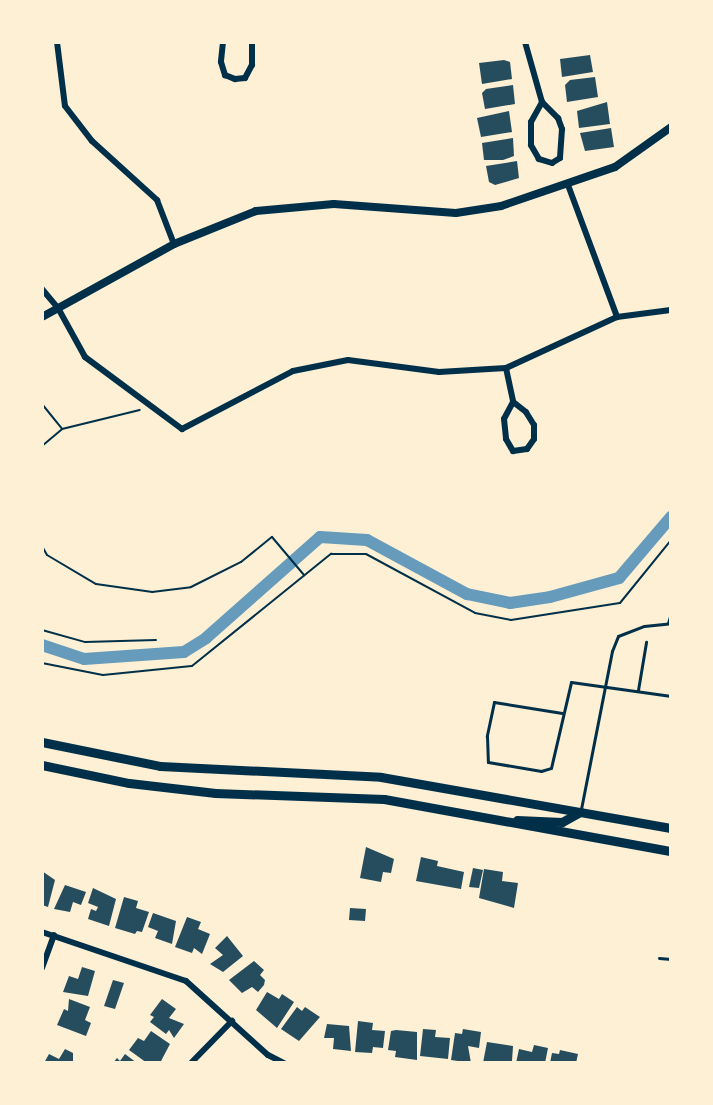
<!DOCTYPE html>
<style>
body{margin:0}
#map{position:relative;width:713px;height:1105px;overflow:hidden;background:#fdf0d5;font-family:Helvetica,sans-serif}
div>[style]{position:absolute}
.canal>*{height:12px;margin:-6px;padding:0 6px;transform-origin:6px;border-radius:6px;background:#669bbc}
.building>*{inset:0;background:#264d5e}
.path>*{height:2px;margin:-1px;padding:0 1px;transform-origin:1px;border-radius:1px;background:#003049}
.service>*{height:3px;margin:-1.5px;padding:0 1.5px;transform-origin:1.5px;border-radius:1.5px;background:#003049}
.minor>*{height:6px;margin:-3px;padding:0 3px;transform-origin:3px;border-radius:3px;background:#003049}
.tertiary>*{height:8px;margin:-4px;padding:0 4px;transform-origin:4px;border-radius:4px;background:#003049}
.secondary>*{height:9px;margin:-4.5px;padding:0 4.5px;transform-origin:4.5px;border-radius:4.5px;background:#003049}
span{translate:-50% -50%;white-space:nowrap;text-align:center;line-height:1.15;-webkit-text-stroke:4.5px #fdf0d5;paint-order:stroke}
.frame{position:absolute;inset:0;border:44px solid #fdf0d5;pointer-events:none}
</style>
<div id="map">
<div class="canal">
<div style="left:42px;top:645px;width:44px;rotate:18.4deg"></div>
<div style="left:84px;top:659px;width:100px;rotate:-4deg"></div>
<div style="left:184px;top:652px;width:26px;rotate:-32deg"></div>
<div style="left:206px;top:638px;width:152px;rotate:-41.5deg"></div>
<div style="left:320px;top:537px;width:47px;rotate:3.7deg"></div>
<div style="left:367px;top:540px;width:114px;rotate:28.4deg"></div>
<div style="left:467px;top:594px;width:44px;rotate:11.8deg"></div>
<div style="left:510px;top:603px;width:40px;rotate:-8.5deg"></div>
<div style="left:550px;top:597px;width:72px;rotate:-15.4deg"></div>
<div style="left:619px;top:578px;width:80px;rotate:-49.6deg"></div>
</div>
<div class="building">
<div style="clip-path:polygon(590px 55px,593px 72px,562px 77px,560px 59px)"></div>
<div style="clip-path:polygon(504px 60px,510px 62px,512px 79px,482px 84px,479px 63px)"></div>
<div style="clip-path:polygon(595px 77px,598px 97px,567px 102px,565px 85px,570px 80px)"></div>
<div style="clip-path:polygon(513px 85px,515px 104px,485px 109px,482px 93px,486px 89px)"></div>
<div style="clip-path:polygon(607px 102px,610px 124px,579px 128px,577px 111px)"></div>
<div style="clip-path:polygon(509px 111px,512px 132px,481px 137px,477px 118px)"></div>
<div style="clip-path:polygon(611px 128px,614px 147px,585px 151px,580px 133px)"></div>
<div style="clip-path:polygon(513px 138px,514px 156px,503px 160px,484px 160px,482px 143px)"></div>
<div style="clip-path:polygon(517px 161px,519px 178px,495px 185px,489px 182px,486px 166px)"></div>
<div style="clip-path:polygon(366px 847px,394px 859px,391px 873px,383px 872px,381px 882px,360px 878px)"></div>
<div style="clip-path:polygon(421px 857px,438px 861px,437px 866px,464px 872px,461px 889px,416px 881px)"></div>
<div style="clip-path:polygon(473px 868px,483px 870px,479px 888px,469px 887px)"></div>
<div style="clip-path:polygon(484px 869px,503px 872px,502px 881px,518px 883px,514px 908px,479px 898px)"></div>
<div style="clip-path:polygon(42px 871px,55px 880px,48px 907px,42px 905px)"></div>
<div style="clip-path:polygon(65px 885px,86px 892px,81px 905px,73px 902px,70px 912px,54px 909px)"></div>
<div style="clip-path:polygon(93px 888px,116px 899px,109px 926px,88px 919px,91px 909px,96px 911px,98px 907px,88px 903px)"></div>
<div style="clip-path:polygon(124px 897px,138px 901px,136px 908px,149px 912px,142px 932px,137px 931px,135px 934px,115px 928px)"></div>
<div style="clip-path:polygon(350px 908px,366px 909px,365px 921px,349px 920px)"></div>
<div style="clip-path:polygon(153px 913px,176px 921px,172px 944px,155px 938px,158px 931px,148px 927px)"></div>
<div style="clip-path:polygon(187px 917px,201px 922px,198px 929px,210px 934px,202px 954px,194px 948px,192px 953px,175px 947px)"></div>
<div style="clip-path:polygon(227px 936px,243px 956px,223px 972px,210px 964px,223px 955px,215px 948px)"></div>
<div style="clip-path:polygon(254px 961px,264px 970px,260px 975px,265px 980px,264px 985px,258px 992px,252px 987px,242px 993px,229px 980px)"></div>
<div style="clip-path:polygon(82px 967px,95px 971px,88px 996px,63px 992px,69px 976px,78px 979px)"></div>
<div style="clip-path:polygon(113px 980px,124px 983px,115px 1009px,104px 1006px)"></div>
<div style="clip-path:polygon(267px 992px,279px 999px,282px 994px,294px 1002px,277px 1028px,256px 1010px)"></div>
<div style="clip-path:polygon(69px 999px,90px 1007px,85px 1020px,91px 1023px,86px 1036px,57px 1025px,64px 1009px,68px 1011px)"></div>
<div style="clip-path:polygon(162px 999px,176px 1009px,169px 1018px,184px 1024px,174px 1038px,169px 1030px,166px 1034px,150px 1022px,154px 1017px,150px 1015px)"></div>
<div style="clip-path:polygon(297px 1007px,302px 1011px,305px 1007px,320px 1017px,299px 1041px,281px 1029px)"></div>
<div style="clip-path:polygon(358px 1021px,373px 1023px,372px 1030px,385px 1031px,383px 1048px,373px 1047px,372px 1053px,355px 1052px)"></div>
<div style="clip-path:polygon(327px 1024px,349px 1026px,351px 1051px,333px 1049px,334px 1038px,324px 1038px)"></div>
<div style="clip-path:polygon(423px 1029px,436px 1030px,435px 1037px,450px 1038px,448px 1059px,420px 1056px)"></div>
<div style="clip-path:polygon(463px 1029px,481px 1032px,479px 1048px,468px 1046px,471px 1063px,451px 1060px,455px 1033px,462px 1034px)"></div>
<div style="clip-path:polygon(396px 1030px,417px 1032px,417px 1060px,395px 1057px,396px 1051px,388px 1050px,391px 1031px)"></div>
<div style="clip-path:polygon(151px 1031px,170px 1044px,160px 1063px,147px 1063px,129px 1050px,138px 1038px,144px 1041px)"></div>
<div style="clip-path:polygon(487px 1042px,513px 1046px,512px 1061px,483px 1063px)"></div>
<div style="clip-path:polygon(534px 1045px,548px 1048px,545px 1063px,516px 1063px,519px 1049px,532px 1052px)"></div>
<div style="clip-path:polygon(65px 1049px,73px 1053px,73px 1063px,44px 1063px,49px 1054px,59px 1059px)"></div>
<div style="clip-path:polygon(560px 1050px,578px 1054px,576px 1063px,550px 1063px,552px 1053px,559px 1054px)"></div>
<div style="clip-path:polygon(125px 1054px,137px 1063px,113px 1063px,117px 1058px,120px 1061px)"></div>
</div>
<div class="path">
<div style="left:42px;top:404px;width:32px;rotate:51deg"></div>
<div style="left:42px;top:446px;width:26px;rotate:-40deg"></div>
<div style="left:62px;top:429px;width:80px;rotate:-13.7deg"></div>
<div style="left:42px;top:546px;width:10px;rotate:61deg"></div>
<div style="left:47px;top:555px;width:57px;rotate:30.6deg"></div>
<div style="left:96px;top:584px;width:57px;rotate:8.1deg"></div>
<div style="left:152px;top:592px;width:39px;rotate:-7deg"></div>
<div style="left:191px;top:587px;width:56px;rotate:-26.6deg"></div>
<div style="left:241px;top:562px;width:40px;rotate:-39deg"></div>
<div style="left:272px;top:537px;width:50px;rotate:49.9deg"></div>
<div style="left:42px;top:630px;width:45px;rotate:15.6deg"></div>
<div style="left:85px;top:642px;width:71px;rotate:-1.6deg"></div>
<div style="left:42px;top:663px;width:62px;rotate:11.1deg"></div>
<div style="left:103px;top:675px;width:89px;rotate:-5.8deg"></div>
<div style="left:192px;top:666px;width:179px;rotate:-38.9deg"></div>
<div style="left:331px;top:554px;width:35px"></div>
<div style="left:366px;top:554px;width:124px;rotate:28.4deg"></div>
<div style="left:475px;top:613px;width:37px;rotate:11deg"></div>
<div style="left:511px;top:620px;width:110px;rotate:-8.9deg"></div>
<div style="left:620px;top:603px;width:81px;rotate:-51deg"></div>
</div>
<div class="service">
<div style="left:668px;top:623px;width:10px;rotate:-73deg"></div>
<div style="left:638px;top:690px;width:49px;rotate:-80.5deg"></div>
<div style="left:562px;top:713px;width:69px;rotate:-170.8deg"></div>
<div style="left:494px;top:702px;width:35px;rotate:102deg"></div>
<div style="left:487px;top:736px;width:26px;rotate:88deg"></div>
<div style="left:488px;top:762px;width:54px;rotate:9.6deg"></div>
<div style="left:541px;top:771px;width:10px;rotate:-17deg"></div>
<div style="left:551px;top:768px;width:88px;rotate:-76.9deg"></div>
<div style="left:571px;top:682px;width:101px;rotate:8deg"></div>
<div style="left:581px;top:809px;width:161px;rotate:-78.9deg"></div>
<div style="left:612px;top:651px;width:16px;rotate:-68deg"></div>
<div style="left:618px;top:636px;width:28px;rotate:-21deg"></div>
<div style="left:644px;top:626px;width:27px;rotate:-6deg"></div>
<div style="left:659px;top:958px;width:12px;rotate:5deg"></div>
</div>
<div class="minor">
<div style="left:57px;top:42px;width:64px;rotate:82.9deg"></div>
<div style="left:65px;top:106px;width:44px;rotate:52.4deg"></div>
<div style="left:92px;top:141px;width:88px;rotate:42.2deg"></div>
<div style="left:157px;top:200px;width:47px;rotate:68.9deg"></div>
<div style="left:223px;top:42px;width:20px;rotate:96deg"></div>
<div style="left:221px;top:62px;width:14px;rotate:73deg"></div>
<div style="left:225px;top:75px;width:11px;rotate:22deg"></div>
<div style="left:235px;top:79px;width:10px;rotate:-6deg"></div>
<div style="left:245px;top:78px;width:15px;rotate:-62deg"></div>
<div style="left:252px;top:65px;width:23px;rotate:-90deg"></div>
<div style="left:525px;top:42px;width:62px;rotate:74.2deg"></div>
<div style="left:542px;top:102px;width:23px;rotate:45deg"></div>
<div style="left:558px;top:118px;width:12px;rotate:70deg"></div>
<div style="left:562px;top:129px;width:29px;rotate:94deg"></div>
<div style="left:560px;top:158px;width:9px;rotate:148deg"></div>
<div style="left:552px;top:163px;width:14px;rotate:-163deg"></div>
<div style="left:539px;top:159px;width:16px;rotate:-120deg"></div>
<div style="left:531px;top:145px;width:23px;rotate:-90deg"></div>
<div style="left:531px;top:122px;width:23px;rotate:-61deg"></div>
<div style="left:568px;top:185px;width:141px;rotate:69.6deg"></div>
<div style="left:42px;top:289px;width:25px;rotate:50deg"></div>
<div style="left:58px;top:308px;width:56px;rotate:61.1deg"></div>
<div style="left:85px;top:357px;width:121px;rotate:36.6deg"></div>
<div style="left:182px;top:429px;width:125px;rotate:-27.6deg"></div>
<div style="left:293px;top:371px;width:56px;rotate:-11.3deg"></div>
<div style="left:348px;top:360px;width:92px;rotate:7.5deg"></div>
<div style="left:439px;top:372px;width:67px;rotate:-3.4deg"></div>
<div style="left:506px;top:368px;width:122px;rotate:-24.7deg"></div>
<div style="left:617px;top:317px;width:54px;rotate:-7.4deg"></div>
<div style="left:506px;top:368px;width:35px;rotate:78deg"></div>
<div style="left:513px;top:402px;width:19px;rotate:118deg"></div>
<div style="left:504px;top:419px;width:20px;rotate:84deg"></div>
<div style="left:506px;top:439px;width:14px;rotate:60deg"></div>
<div style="left:513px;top:451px;width:14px;rotate:-8deg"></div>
<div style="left:527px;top:449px;width:12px;rotate:-55deg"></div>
<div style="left:534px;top:439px;width:14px;rotate:-90deg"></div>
<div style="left:534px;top:425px;width:15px;rotate:-122deg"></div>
<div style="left:526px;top:412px;width:16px;rotate:-142deg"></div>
<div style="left:42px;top:932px;width:152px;rotate:18.8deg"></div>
<div style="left:186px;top:981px;width:110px;rotate:42.1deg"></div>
<div style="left:268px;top:1055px;width:18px;rotate:27deg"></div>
<div style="left:42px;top:968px;width:35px;rotate:-70deg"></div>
<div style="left:191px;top:1063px;width:59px;rotate:-45.7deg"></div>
</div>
<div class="tertiary">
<div style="left:42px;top:317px;width:151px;rotate:-28.9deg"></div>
<div style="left:174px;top:244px;width:88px;rotate:-21.9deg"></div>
<div style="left:256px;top:211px;width:78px;rotate:-5.1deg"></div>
<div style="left:334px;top:204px;width:122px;rotate:4.2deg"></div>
<div style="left:456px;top:213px;width:46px;rotate:-8.8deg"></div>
<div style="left:501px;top:206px;width:120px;rotate:-18.9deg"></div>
<div style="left:615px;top:167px;width:69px;rotate:-35.5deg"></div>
</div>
<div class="secondary">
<div style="left:42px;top:742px;width:120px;rotate:11.5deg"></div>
<div style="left:160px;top:766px;width:221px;rotate:2.8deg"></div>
<div style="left:381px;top:777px;width:294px;rotate:10deg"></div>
<div style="left:42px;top:765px;width:89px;rotate:11.7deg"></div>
<div style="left:129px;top:783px;width:87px;rotate:6.6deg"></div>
<div style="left:215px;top:793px;width:169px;rotate:2deg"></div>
<div style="left:384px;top:799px;width:292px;rotate:10.3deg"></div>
<div style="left:517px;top:820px;width:45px;rotate:2.5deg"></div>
<div style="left:562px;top:822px;width:21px;rotate:-29deg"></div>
</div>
<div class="frame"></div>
</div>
